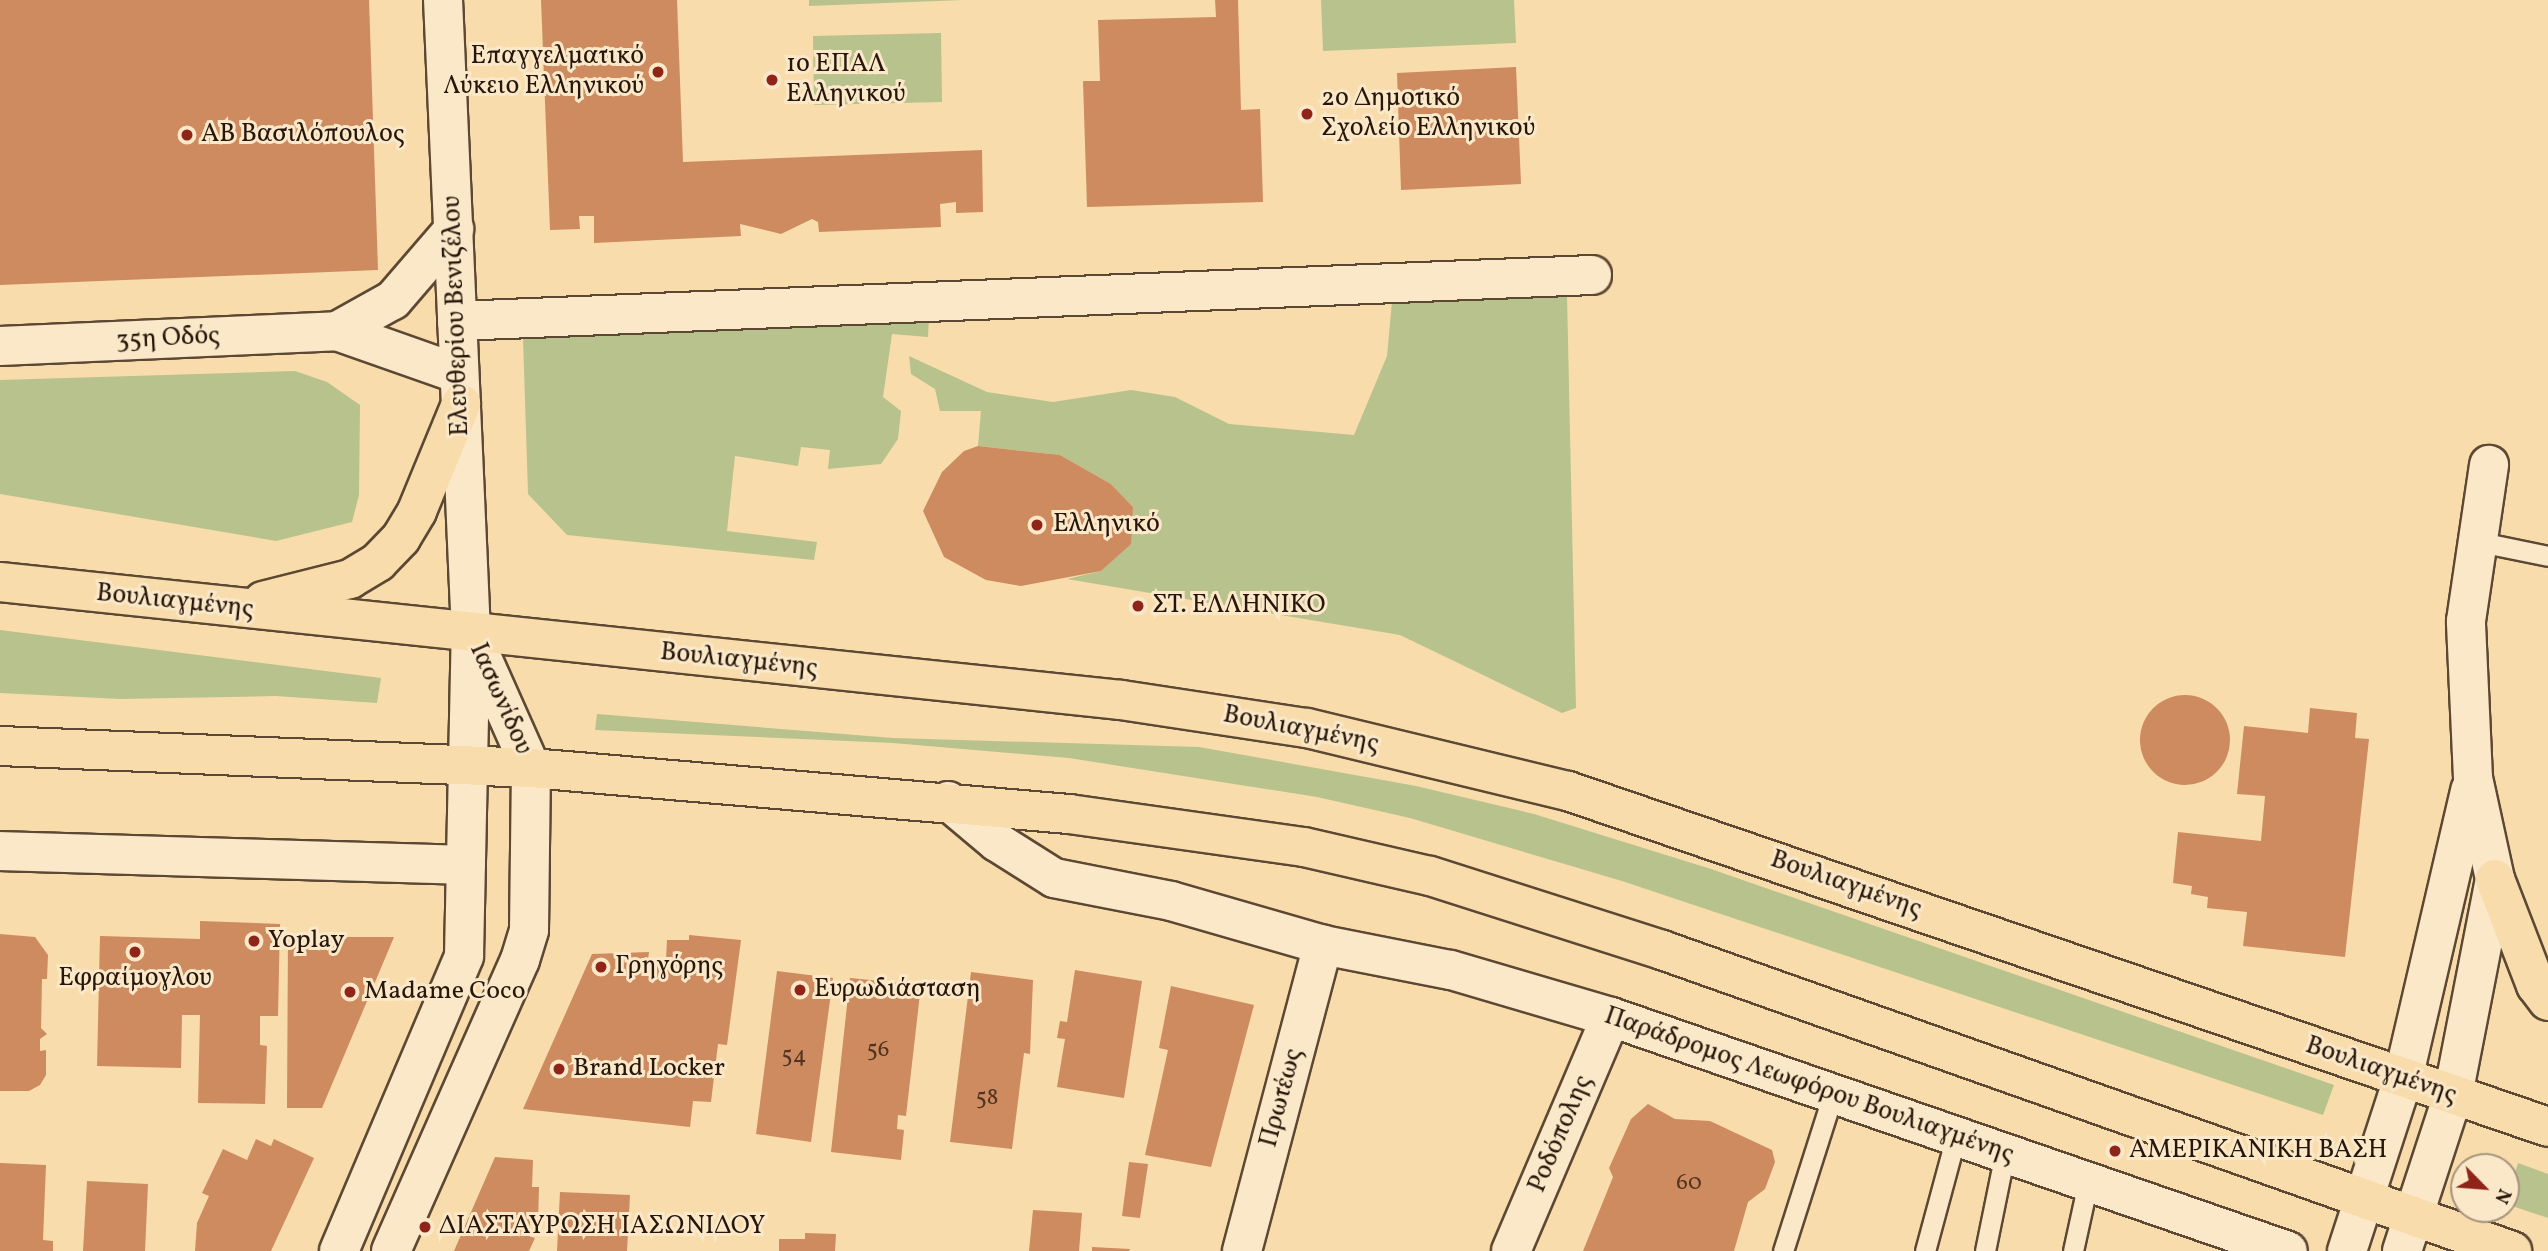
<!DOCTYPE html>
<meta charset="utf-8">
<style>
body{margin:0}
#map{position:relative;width:2548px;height:1251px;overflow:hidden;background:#f8dcac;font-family:Vollkorn,serif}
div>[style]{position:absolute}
.green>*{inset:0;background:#b8c28d}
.building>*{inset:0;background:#cd8b5f}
.round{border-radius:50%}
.roads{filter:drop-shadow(2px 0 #5c4833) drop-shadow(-2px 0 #5c4833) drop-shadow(0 2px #5c4833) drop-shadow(0 -2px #5c4833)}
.lane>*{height:19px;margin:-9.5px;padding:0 9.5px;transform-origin:9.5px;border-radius:9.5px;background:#fae8c9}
.street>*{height:38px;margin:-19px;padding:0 19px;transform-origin:19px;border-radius:19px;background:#fae8c9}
.secondary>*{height:38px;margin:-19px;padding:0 19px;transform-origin:19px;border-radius:19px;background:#fae8c9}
.primary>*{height:38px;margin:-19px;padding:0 19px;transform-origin:19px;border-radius:19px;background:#f8dcac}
.dots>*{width:19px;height:19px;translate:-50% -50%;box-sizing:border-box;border:4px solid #fae8c9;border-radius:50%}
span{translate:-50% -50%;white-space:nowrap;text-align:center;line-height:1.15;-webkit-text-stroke:6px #fae8c9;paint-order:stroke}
.number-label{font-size:23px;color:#513320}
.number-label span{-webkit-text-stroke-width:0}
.poi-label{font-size:26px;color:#28160b}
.right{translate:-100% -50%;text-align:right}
.left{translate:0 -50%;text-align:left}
.street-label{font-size:26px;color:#28160b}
.north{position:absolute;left:2450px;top:1153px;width:70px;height:70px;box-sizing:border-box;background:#fae8c9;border:2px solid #a6947d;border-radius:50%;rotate:115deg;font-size:19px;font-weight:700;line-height:28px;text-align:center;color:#28160b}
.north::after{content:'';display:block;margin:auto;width:24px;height:32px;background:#8f2418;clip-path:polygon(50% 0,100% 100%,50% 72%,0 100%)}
</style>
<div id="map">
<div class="green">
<div style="clip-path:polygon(809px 0,963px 0,809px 6px)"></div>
<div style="clip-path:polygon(1321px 0,1514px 0,1516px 43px,1323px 51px)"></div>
<div style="clip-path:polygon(941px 33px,942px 102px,814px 105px,813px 36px)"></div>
<div style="clip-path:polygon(1567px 295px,1576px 708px,1562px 713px,1400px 635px,1067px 579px,1101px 571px,1130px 544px,1133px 507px,1111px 484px,1060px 455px,978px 446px,981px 411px,940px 411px,935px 389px,911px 374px,909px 356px,987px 392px,1053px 402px,1131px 390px,1175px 397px,1229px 424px,1354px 435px,1387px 356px,1392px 301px)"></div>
<div style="clip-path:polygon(929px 318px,928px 337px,892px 334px,883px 397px,901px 411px,898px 439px,881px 464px,828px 469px,830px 450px,801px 447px,798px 466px,735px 456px,727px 531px,817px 542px,814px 560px,567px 535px,528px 494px,523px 338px)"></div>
<div style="clip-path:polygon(295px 371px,327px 382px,360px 405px,359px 495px,352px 522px,276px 541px,0 494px,0 380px)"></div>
<div style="clip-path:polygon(0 630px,381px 678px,377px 703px,276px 696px,120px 699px,0 693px)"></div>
<div style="clip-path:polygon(597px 714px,893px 738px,1199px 747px,1416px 786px,1534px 814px,1711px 869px,2334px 1085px,2323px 1115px,1622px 881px,1410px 818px,1317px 797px,1069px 758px,893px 743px,595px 730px)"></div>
<div style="clip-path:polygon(2518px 1163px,2548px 1174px,2548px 1218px,2506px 1204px)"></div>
</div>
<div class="building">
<div style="clip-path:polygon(0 0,369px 0,378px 270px,0 285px)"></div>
<div style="clip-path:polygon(541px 0,677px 0,683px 162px,982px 150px,983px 212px,956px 213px,956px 202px,940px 204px,941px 227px,819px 232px,818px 222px,812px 219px,781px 234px,740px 224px,741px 236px,594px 243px,594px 216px,579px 216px,580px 229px,550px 230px)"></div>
<div style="clip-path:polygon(1215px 0,1238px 0,1241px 110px,1260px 109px,1263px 202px,1087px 207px,1083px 81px,1100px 81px,1098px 20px,1216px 17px)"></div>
<div style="clip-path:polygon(1516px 67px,1521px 184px,1401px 190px,1397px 73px)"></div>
<div style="clip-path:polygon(978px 446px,1060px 455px,1111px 484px,1133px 507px,1131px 544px,1101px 571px,1021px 586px,986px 580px,944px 557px,923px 511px,942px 472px,964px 451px)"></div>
<div class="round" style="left:2140px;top:695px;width:90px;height:90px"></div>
<div style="clip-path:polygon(2310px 708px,2357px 713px,2355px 738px,2369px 739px,2345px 957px,2243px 946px,2247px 912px,2207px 908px,2208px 897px,2191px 894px,2192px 886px,2173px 883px,2178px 832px,2261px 841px,2265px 796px,2237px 794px,2244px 726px,2308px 733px)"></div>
<div style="clip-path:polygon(200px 921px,280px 924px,278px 1016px,260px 1016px,260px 1045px,267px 1046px,265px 1104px,198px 1103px,200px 1015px,182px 1015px,181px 1068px,97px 1066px,100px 936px,200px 939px)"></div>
<div style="clip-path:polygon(0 934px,35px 937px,48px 955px,47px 979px,42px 979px,41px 1028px,47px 1034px,40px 1039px,40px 1051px,46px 1050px,46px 1075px,40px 1085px,29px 1091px,0 1091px)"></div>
<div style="clip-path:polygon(689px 935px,741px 940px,727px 1045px,718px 1044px,711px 1102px,693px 1101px,690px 1127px,523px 1109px,592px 954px,649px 952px,648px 960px,666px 959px,667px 940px,689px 940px)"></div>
<div style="clip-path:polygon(288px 937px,394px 937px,322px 1108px,287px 1108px)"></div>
<div style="clip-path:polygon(1075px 970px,1142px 981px,1124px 1098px,1057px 1087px,1065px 1039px,1057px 1038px,1060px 1021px,1067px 1022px)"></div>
<div style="clip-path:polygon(777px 971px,833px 978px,811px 1142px,756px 1134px)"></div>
<div style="clip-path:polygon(971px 972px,1033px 980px,1030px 1054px,1024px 1053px,1012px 1149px,950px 1142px)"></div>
<div style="clip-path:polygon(850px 978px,921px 985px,906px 1116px,898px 1115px,897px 1129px,904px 1130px,901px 1160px,831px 1152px)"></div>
<div style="clip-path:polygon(1171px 986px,1254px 1005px,1211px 1167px,1145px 1155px,1168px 1050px,1159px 1048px)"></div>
<div style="clip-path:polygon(1648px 1104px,1675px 1119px,1710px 1121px,1772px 1150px,1775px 1162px,1765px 1189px,1748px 1202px,1734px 1251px,1583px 1251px,1613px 1177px,1609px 1168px,1631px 1119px)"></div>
<div style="clip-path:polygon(256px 1139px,271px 1146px,274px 1139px,314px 1158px,271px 1251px,195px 1251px,197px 1223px,209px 1196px,202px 1193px,223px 1149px,247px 1160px)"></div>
<div style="clip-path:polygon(495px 1157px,533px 1160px,532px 1187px,539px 1187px,538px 1222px,530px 1222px,529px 1236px,535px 1238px,529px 1251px,454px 1251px)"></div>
<div style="clip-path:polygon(1129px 1162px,1148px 1164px,1140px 1218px,1122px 1216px)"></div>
<div style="clip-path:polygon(0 1163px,46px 1165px,43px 1240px,53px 1241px,53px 1251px,0 1251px)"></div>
<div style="clip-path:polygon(87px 1181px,148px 1184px,145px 1251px,83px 1251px)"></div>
<div style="clip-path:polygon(560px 1192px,630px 1195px,627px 1251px,557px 1251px)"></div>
<div style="clip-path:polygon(1033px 1210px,1082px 1213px,1079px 1251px,1029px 1251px)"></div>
<div style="clip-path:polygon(805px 1233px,836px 1234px,835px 1251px,779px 1251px,779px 1239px,805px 1239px)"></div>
<div style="clip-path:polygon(1092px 1247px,1130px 1249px,1129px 1251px,1092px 1251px)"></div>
</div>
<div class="roads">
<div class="lane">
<div style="left:2480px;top:542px;width:69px;rotate:11.6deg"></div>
<div style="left:1783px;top:1251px;width:165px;rotate:-72.3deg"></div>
<div style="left:1925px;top:1251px;width:119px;rotate:-74.9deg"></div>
<div style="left:1985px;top:1251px;width:100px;rotate:-78.5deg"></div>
<div style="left:2073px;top:1251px;width:71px;rotate:-77.7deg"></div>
</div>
<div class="street">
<div style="left:457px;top:321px;width:1136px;rotate:-2.32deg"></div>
<div style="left:337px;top:331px;width:129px;rotate:19.4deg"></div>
<div style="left:0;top:346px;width:337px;rotate:-2.5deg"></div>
<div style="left:337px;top:331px;width:64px;rotate:-29deg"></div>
<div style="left:393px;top:300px;width:94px;rotate:-49.3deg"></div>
<div style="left:1242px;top:1251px;width:317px;rotate:-75.2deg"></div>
<div style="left:1511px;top:1251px;width:254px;rotate:-66.9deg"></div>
<div style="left:2347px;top:1251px;width:181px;rotate:-72deg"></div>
<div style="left:2403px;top:1079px;width:297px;rotate:-76.9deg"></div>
<div style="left:2402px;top:1251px;width:164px;rotate:-71.9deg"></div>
<div style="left:2453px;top:1095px;width:220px;rotate:-79deg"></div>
<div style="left:2495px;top:879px;width:103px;rotate:-102.3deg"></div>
<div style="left:2473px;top:778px;width:157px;rotate:-92.6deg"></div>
<div style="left:2466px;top:621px;width:158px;rotate:-81.6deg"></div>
</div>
<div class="secondary">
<div style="left:948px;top:801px;width:64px;rotate:39.9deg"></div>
<div style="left:997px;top:842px;width:67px;rotate:32.3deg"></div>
<div style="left:1054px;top:878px;width:119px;rotate:11.1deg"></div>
<div style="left:1171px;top:901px;width:158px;rotate:16.1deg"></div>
<div style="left:1323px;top:945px;width:130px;rotate:11.1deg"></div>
<div style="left:1451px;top:970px;width:167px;rotate:16.4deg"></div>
<div style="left:1611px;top:1017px;width:716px;rotate:19.07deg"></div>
<div style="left:0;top:851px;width:466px;rotate:1.7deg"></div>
<div style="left:339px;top:1251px;width:320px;rotate:-67deg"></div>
<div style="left:464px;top:956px;width:323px;rotate:-88.8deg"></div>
<div style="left:471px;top:633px;width:634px;rotate:-92.53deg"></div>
<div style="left:391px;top:1251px;width:318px;rotate:-66.1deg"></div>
<div style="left:520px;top:960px;width:31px;rotate:-73deg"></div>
<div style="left:529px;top:930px;width:162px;rotate:-89.3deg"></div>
<div style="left:531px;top:768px;width:138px;rotate:-114deg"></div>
</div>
<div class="primary">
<div style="left:0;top:582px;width:1127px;rotate:6.01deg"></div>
<div style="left:1121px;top:700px;width:188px;rotate:8.6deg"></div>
<div style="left:1307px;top:728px;width:268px;rotate:13.6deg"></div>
<div style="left:1568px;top:791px;width:1036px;rotate:18.92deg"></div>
<div style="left:263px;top:601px;width:90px;rotate:-14.2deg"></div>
<div style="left:350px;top:579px;width:33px;rotate:-31deg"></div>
<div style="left:378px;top:562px;width:33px;rotate:-46deg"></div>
<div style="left:401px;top:538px;width:31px;rotate:-59deg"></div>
<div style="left:417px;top:511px;width:116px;rotate:-67.6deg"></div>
<div style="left:0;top:746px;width:531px;rotate:2.37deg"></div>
<div style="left:531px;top:768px;width:540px;rotate:4.89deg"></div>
<div style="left:1069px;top:814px;width:237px;rotate:8deg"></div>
<div style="left:1304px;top:847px;width:129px;rotate:13deg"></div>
<div style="left:1430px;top:876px;width:244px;rotate:17.7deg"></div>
<div style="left:1662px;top:950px;width:902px;rotate:19.5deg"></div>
<div style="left:2495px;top:879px;width:114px;rotate:68.9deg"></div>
<div style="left:2536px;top:985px;width:20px;rotate:53deg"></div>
</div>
</div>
<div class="dots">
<div style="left:658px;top:72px;background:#8f2418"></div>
<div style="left:772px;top:80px;background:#8f2418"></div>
<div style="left:1307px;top:114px;background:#8f2418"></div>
<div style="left:187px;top:135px;background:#8f2418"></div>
<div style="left:1037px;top:525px;background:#8f2418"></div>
<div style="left:1138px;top:606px;background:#8f2418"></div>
<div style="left:254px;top:941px;background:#8f2418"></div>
<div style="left:135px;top:952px;background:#8f2418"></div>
<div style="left:601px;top:967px;background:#8f2418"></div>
<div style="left:800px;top:990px;background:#8f2418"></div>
<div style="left:350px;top:992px;background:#8f2418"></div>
<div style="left:559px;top:1069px;background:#8f2418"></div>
<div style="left:2115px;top:1151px;background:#8f2418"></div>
<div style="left:425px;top:1227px;background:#8f2418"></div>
</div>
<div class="number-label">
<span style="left:878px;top:1050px">56</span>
<span style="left:794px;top:1056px">54</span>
<span style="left:987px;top:1098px">58</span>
<span style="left:1689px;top:1183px">60</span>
</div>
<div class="poi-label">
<span class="right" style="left:644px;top:72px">Επαγγελματικό<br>Λύκειο Ελληνικού</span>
<span class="left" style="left:786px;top:80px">1ο ΕΠΑΛ<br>Ελληνικού</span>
<span class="left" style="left:1321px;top:114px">2ο Δημοτικό<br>Σχολείο Ελληνικού</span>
<span class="left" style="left:201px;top:135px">ΑΒ Βασιλόπουλος</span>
<span class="left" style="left:1053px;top:525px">Ελληνικό</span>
<span class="left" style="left:1152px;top:606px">ΣΤ. ΕΛΛΗΝΙΚΟ</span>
<span class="left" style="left:268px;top:941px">Yoplay</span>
<span class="left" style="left:615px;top:967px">Γρηγόρης</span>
<span style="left:135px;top:979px">Εφραίμογλου</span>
<span class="left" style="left:814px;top:990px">Ευρωδιάσταση</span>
<span class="left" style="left:364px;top:992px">Madame Coco</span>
<span class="left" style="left:573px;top:1069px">Brand Locker</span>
<span class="left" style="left:2129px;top:1151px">ΑΜΕΡΙΚΑΝΙΚΗ ΒΑΣΗ</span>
<span class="left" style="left:439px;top:1227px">ΔΙΑΣΤΑΥΡΩΣΗ ΙΑΣΩΝΙΔΟΥ</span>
</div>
<div class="street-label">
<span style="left:457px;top:316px;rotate:-92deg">Ελευθερίου Βενιζέλου</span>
<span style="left:168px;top:339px;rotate:-3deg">35η Οδός</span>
<span style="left:175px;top:602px;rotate:6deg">Βουλιαγμένης</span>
<span style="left:739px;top:661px;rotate:6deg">Βουλιαγμένης</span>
<span style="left:500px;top:699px;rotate:66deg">Ιασωνίδου</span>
<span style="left:1301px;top:730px;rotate:11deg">Βουλιαγμένης</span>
<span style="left:1846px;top:885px;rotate:19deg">Βουλιαγμένης</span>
<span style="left:2381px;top:1071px;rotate:19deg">Βουλιαγμένης</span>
<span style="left:1809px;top:1086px;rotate:19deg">Παράδρομος Λεωφόρου Βουλιαγμένης</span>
<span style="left:1282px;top:1098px;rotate:-75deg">Πρωτέως</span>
<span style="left:1561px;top:1134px;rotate:-67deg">Ροδόπολης</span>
</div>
<div class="north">N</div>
</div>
